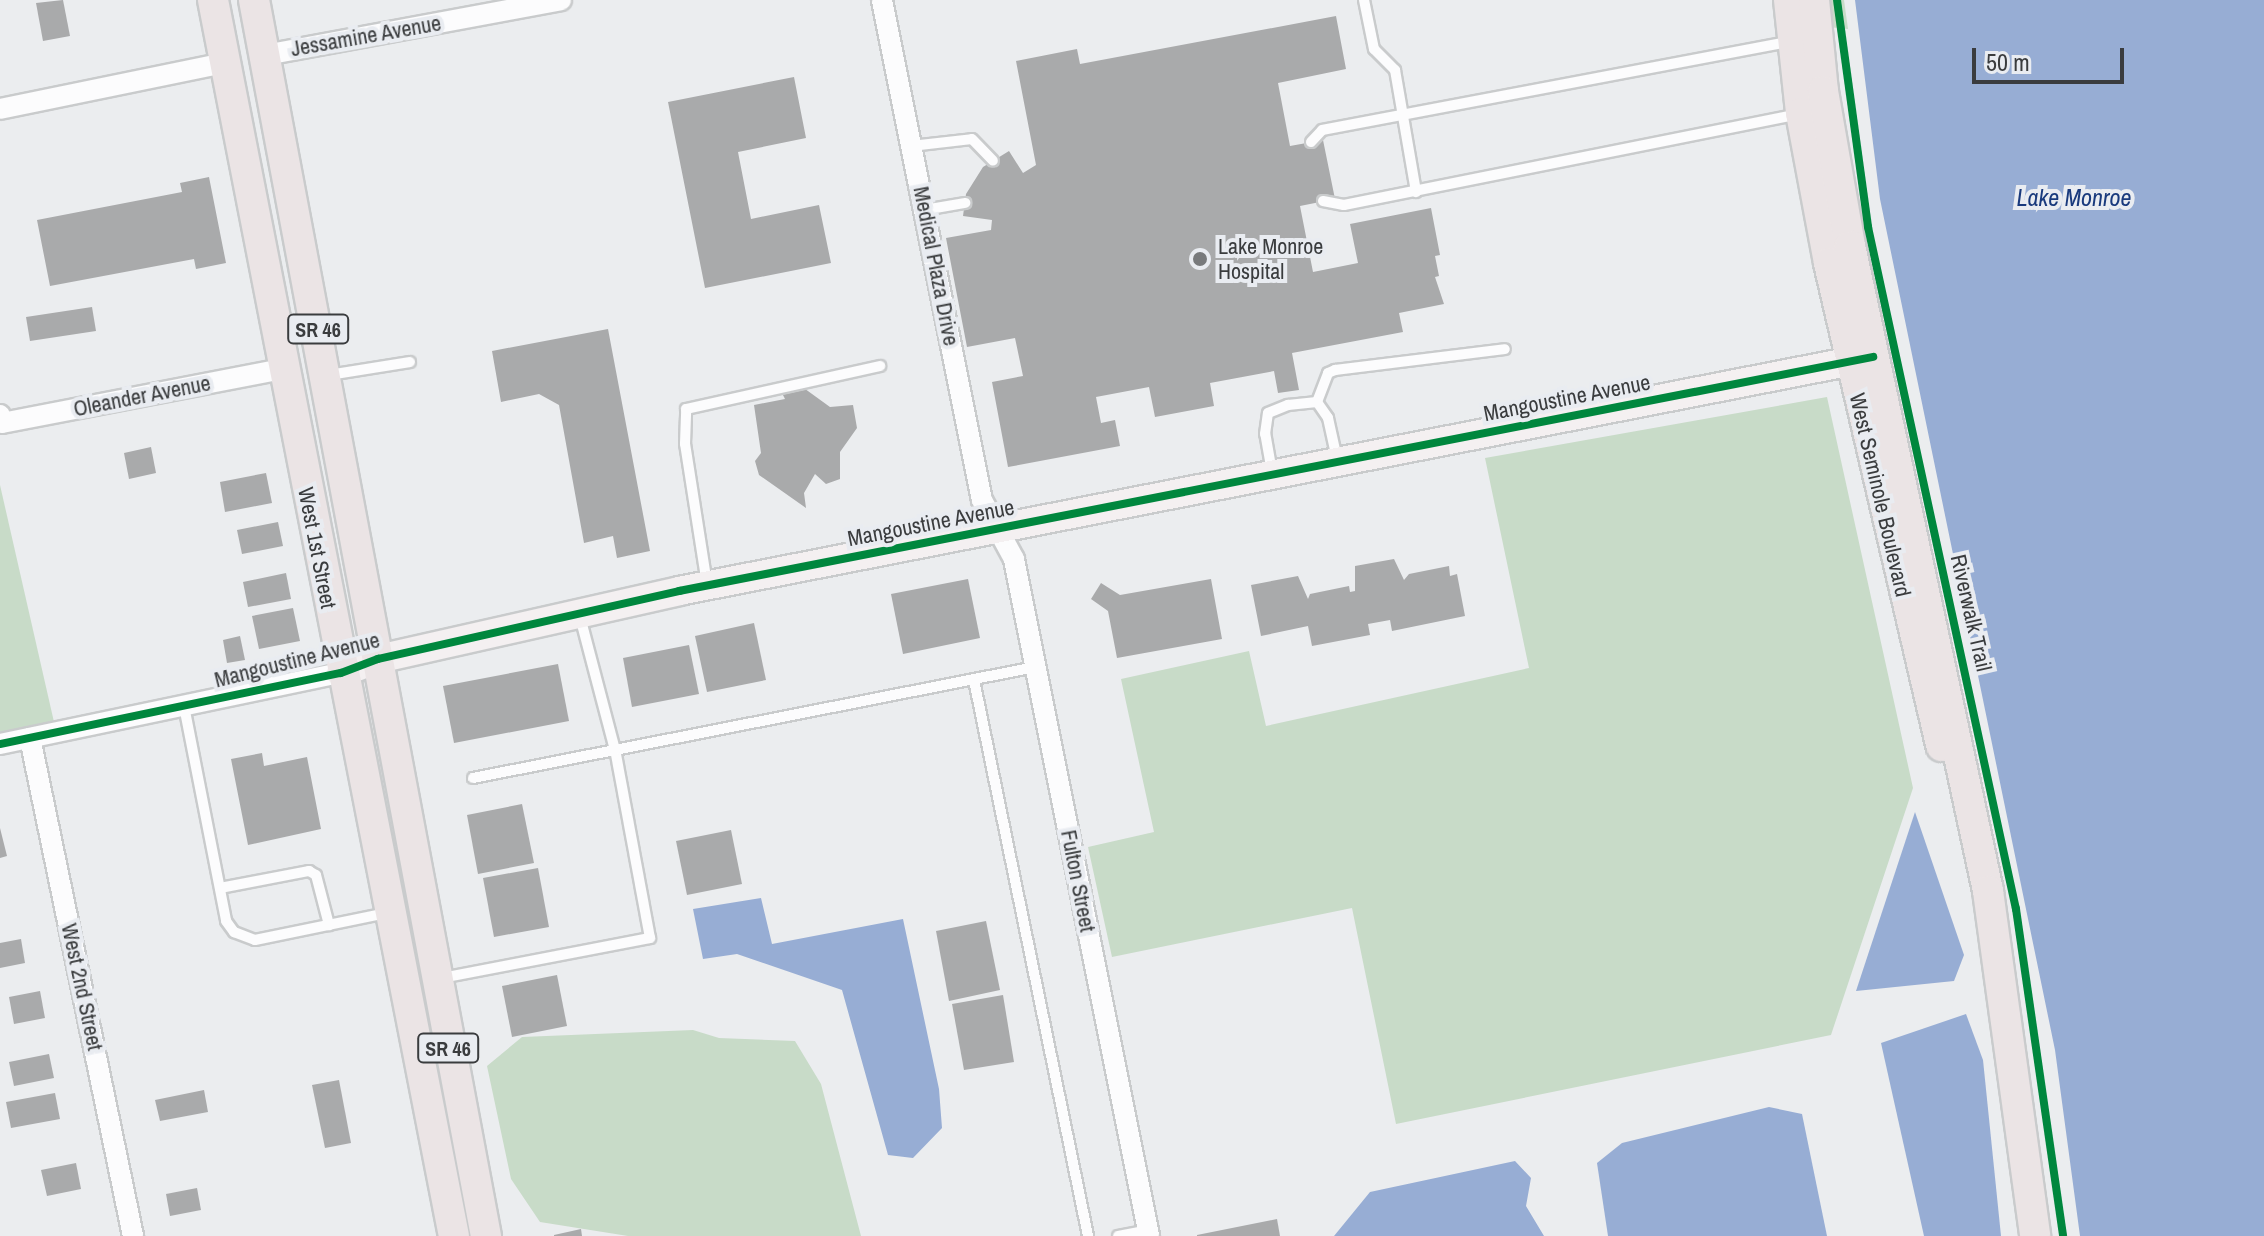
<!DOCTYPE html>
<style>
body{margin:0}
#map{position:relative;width:2264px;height:1236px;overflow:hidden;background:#ebedef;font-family:"Archivo Narrow",sans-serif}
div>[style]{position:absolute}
.green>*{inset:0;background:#c8dbc8}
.water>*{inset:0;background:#97add4}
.building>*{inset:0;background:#a9aaab}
.roads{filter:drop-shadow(2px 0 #c9cbcc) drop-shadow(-2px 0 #c9cbcc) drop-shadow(0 2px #c9cbcc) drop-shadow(0 -2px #c9cbcc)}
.lane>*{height:10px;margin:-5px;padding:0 5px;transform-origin:5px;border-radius:5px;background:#fcfcfd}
.street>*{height:20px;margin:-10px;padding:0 10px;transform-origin:10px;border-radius:10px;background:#fcfcfd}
.secondary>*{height:28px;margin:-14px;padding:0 14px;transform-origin:14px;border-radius:14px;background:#f4f0f1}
.primary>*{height:30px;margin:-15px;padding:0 15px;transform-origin:15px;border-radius:15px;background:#ebe4e5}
.cycleway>*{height:8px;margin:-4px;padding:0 4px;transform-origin:4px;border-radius:4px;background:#00873e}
.dots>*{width:22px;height:22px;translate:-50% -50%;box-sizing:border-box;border:4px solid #e9ecf1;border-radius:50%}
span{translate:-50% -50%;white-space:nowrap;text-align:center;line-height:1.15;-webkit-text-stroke:8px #e9ecf1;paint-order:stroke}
.shield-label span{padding:2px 6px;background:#e9ecf1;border:2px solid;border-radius:6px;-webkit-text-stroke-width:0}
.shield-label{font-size:20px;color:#3a3c3e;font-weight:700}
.street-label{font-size:22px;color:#3a3c3e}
.poi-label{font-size:22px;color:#3a3c3e}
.left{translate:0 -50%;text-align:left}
.water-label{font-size:24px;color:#193a7d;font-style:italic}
.scale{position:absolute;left:1972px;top:48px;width:152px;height:36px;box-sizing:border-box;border:4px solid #3a3c3e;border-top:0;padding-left:10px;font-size:24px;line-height:28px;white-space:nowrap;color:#3a3c3e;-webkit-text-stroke:6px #e9ecf1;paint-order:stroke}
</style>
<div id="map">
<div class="green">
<div style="clip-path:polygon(1826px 0,1844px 0,1848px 29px,1828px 27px)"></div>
<div style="clip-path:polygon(1827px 397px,1913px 788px,1831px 1035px,1396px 1124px,1352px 908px,1112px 957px,1088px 847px,1154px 832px,1121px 679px,1249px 651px,1266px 726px,1529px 668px,1485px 458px)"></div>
<div style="clip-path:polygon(0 485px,54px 722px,0 733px)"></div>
<div style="clip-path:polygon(693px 1030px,719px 1038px,795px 1041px,821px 1084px,861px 1236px,628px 1236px,540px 1222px,511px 1179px,487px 1066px,522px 1037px)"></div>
</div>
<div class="water">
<div style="clip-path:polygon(1855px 0,2264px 0,2264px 1236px,2080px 1236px,2055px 1050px,1880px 199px)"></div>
<div style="clip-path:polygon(1915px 812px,1964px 955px,1954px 981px,1856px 991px)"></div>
<div style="clip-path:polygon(761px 898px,772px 944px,903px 919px,939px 1089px,942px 1128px,913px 1158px,888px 1155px,842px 990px,737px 954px,703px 959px,693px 909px)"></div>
<div style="clip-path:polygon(1966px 1014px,1983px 1060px,2001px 1236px,1924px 1236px,1881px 1043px)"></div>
<div style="clip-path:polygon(1769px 1107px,1802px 1114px,1827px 1236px,1608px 1236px,1597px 1163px,1622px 1143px)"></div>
<div style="clip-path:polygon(1515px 1161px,1531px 1178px,1526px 1206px,1544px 1236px,1334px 1236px,1370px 1192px)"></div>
</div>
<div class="building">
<div style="clip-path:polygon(63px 0,70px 36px,43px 41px,36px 3px)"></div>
<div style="clip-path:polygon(1336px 16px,1346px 69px,1278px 83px,1290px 146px,1323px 140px,1335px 199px,1300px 206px,1313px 272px,1358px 263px,1350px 224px,1431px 208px,1440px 255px,1435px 256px,1439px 276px,1435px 277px,1444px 304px,1399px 313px,1403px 332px,1292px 353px,1299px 390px,1278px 393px,1274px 371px,1210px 383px,1214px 406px,1155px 417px,1149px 387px,1096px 397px,1101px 423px,1115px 420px,1120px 446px,1008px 467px,992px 382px,1023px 376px,1015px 338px,967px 347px,946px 238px,991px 230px,992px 220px,963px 216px,966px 194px,983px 167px,1009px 151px,1023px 173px,1036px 165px,1016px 61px,1077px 49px,1080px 64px)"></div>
<div style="clip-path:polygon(794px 77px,806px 138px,738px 152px,751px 219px,819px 205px,831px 263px,705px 288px,668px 102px)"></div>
<div style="clip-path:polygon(209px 177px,226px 263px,196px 269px,194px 259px,50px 286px,37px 220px,182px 192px,180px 183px)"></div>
<div style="clip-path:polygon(92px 307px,96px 331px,30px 341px,26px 317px)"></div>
<div style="clip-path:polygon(608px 329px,650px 551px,617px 558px,613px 536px,584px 543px,559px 405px,539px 394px,501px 402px,492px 351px)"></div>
<div style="clip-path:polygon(801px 386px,830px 407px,853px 405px,857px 428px,840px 452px,840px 479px,826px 484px,815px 474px,804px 493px,806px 508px,759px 475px,755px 461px,761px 453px,754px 405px,785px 399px,781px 391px)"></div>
<div style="clip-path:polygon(151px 447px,156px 473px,129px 479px,124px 453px)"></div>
<div style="clip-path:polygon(266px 473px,272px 503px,225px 512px,220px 482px)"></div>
<div style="clip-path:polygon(278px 522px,283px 546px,242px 554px,237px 530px)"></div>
<div style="clip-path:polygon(1394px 559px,1404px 580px,1409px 574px,1449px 566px,1450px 576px,1457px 574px,1465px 616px,1392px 631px,1390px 620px,1368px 624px,1370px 635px,1312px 646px,1308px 626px,1261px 636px,1251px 585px,1298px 576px,1308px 599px,1310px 594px,1349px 586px,1350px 592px,1355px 591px,1355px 566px)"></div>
<div style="clip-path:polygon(286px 573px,291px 599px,248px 607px,243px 582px)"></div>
<div style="clip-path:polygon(968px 579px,980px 638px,903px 654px,891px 594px)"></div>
<div style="clip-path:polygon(1211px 579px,1222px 639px,1117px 658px,1108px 611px,1091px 599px,1101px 583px,1120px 595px)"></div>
<div style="clip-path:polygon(293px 608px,300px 641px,259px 649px,252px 616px)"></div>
<div style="clip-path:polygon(754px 623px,766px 680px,707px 692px,695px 636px)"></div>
<div style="clip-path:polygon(240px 636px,245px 660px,227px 663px,223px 640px)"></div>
<div style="clip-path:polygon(689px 645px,699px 694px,632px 707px,623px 658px)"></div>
<div style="clip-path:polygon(558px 664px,569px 721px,454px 743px,443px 686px)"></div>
<div style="clip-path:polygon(262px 753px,264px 766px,307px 757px,321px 829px,248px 845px,231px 759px)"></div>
<div style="clip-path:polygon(522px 804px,534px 863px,478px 874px,467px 815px)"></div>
<div style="clip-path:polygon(0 828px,7px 856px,0 858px)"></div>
<div style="clip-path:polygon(731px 830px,742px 884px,687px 895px,676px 841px)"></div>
<div style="clip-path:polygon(538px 868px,549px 927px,494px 937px,483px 878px)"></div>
<div style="clip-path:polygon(986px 921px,1000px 990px,949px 1001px,936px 931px)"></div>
<div style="clip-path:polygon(21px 939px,25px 963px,0 968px,0 943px)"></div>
<div style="clip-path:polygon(557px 975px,567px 1026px,512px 1037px,502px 986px)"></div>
<div style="clip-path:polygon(40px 991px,45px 1018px,14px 1024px,9px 997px)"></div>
<div style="clip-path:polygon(1003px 995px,1014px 1062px,964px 1070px,952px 1004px)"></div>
<div style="clip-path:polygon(49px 1054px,54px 1078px,14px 1086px,9px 1062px)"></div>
<div style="clip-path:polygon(339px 1080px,351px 1143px,325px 1148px,312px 1085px)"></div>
<div style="clip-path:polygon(204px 1090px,208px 1112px,160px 1121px,155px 1100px)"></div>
<div style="clip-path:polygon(55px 1093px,60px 1119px,11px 1128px,6px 1102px)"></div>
<div style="clip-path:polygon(76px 1163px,81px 1189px,47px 1196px,41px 1170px)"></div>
<div style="clip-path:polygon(197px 1188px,201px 1210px,170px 1216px,166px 1194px)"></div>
<div style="clip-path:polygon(1277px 1219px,1280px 1236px,1197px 1236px,1197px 1235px)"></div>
<div style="clip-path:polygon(581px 1229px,582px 1236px,554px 1236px,554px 1235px)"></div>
</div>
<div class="roads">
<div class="lane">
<div style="left:1364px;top:0;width:50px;rotate:78.5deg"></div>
<div style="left:1374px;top:49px;width:30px;rotate:45deg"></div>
<div style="left:1395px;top:70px;width:124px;rotate:80.2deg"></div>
<div style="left:1311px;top:142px;width:16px;rotate:-47deg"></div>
<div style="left:1322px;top:130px;width:478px;rotate:-10.7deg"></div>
<div style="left:911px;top:146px;width:61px;rotate:-6.5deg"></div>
<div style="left:972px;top:139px;width:30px;rotate:46deg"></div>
<div style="left:1323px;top:201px;width:21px;rotate:11deg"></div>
<div style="left:1344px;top:205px;width:463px;rotate:-11.3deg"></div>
<div style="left:924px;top:210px;width:42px;rotate:-9.7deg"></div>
<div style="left:329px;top:375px;width:82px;rotate:-9.1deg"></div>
<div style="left:1317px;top:402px;width:31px;rotate:-69deg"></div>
<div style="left:1328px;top:373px;width:8px;rotate:-23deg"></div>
<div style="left:1335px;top:370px;width:171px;rotate:-7deg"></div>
<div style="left:1272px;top:472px;width:39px;rotate:-100deg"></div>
<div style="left:1265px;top:434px;width:21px;rotate:-82deg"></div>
<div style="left:1268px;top:413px;width:22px;rotate:-22deg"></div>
<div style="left:1288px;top:405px;width:29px;rotate:-6deg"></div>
<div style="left:1317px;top:402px;width:19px;rotate:55deg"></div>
<div style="left:1328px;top:418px;width:42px;rotate:77.6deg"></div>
<div style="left:707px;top:584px;width:142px;rotate:-98.9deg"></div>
<div style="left:685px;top:444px;width:35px;rotate:-88deg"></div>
<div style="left:686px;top:409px;width:199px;rotate:-12.5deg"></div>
<div style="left:974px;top:680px;width:568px;rotate:78.41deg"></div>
<div style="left:184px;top:706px;width:219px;rotate:78.9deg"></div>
<div style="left:226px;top:921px;width:14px;rotate:54deg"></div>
<div style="left:234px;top:932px;width:22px;rotate:21deg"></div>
<div style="left:255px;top:940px;width:135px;rotate:-11.6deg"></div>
<div style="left:473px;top:778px;width:573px;rotate:-11.17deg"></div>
<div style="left:220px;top:888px;width:91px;rotate:-10.8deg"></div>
<div style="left:309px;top:871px;width:8px;rotate:30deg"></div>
<div style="left:316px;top:875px;width:52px;rotate:75.4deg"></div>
<div style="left:442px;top:978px;width:212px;rotate:-10.9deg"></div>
<div style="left:650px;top:938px;width:191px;rotate:-100.5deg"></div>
<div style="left:615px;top:750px;width:138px;rotate:-104.7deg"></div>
<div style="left:1118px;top:1236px;width:31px;rotate:-11deg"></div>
</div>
<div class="street">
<div style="left:882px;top:0;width:510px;rotate:78.69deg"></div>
<div style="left:982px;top:500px;width:67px;rotate:61.5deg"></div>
<div style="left:1014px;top:559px;width:690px;rotate:78.72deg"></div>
<div style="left:265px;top:55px;width:301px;rotate:-10.5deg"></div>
<div style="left:0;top:109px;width:230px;rotate:-11.6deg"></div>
<div style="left:0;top:415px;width:8px;rotate:76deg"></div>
<div style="left:2px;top:423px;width:286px;rotate:-10.9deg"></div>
<div style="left:30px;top:738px;width:509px;rotate:78.31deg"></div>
<div style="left:0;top:744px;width:348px;rotate:-11.8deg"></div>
</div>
<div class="secondary">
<div style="left:341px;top:673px;width:40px;rotate:-21deg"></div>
<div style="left:378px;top:659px;width:309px;rotate:-12.7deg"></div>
<div style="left:679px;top:591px;width:1217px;rotate:-11.09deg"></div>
</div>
<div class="primary">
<div style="left:213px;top:0;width:1259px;rotate:78.97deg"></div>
<div style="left:254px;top:0;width:1258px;rotate:79.37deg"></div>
<div style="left:1789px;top:0;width:114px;rotate:83.9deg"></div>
<div style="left:1801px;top:113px;width:153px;rotate:79.4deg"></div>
<div style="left:1829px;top:263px;width:496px;rotate:76.9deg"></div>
<div style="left:1814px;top:0;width:91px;rotate:84.4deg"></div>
<div style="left:1823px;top:91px;width:157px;rotate:80.1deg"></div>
<div style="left:1850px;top:246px;width:660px;rotate:77.92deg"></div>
<div style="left:1988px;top:891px;width:348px;rotate:82.2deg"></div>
</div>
</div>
<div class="cycleway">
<div style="left:1837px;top:0;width:229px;rotate:82.2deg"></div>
<div style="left:1868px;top:227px;width:698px;rotate:77.76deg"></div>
<div style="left:2016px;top:909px;width:330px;rotate:81.8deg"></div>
<div style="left:0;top:744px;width:348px;rotate:-11.8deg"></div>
<div style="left:341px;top:673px;width:40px;rotate:-21deg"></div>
<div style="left:378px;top:659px;width:309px;rotate:-12.7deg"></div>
<div style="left:679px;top:591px;width:1217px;rotate:-11.09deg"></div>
</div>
<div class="dots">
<div style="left:1200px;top:259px;background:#787a7c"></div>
</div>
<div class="shield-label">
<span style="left:318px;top:329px">SR 46</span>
<span style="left:448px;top:1048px">SR 46</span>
</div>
<div class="street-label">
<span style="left:366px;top:36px;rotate:-10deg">Jessamine Avenue</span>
<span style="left:936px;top:266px;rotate:79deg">Medical Plaza Drive</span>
<span style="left:142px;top:396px;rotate:-11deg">Oleander Avenue</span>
<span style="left:1567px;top:398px;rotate:-11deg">Mangoustine Avenue</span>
<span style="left:1880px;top:495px;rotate:77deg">West Seminole Boulevard</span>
<span style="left:931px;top:523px;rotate:-11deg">Mangoustine Avenue</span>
<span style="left:317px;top:548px;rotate:79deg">West 1st Street</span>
<span style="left:1971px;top:613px;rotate:77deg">Riverwalk Trail</span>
<span style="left:297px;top:660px;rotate:-14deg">Mangoustine Avenue</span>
<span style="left:1078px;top:881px;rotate:79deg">Fulton Street</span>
<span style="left:82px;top:987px;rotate:78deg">West 2nd Street</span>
</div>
<div class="poi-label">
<span class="left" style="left:1218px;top:259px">Lake Monroe<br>Hospital</span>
</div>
<div class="water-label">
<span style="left:2074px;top:198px">Lake Monroe</span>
</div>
<div class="scale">50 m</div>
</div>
